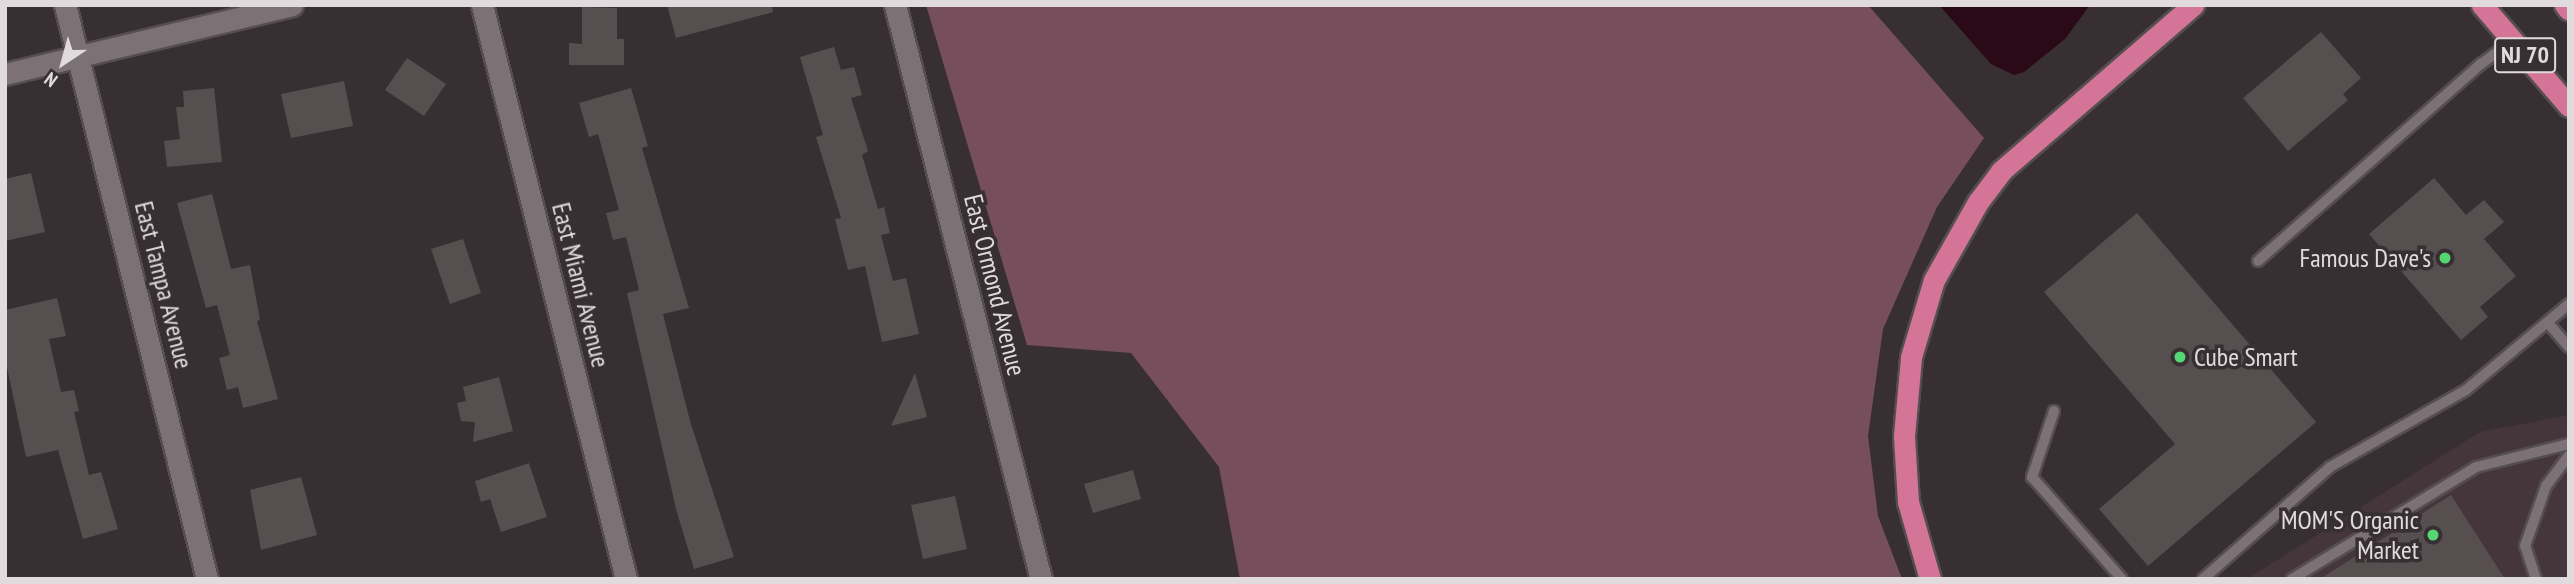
<!DOCTYPE html>
<style>
body{margin:0}
#map{position:relative;width:2574px;height:584px;overflow:hidden;background:#372f31;font-family:"PT Sans Narrow",sans-serif}
div>[style]{position:absolute}
.built>*{inset:0;background:#45363b}
.forest>*{inset:0;background:#774f5c}
.water>*{inset:0;background:#2b0a17}
.building>*{inset:0;background:#574e50}
.roads{filter:drop-shadow(2px 0 #554e50) drop-shadow(-2px 0 #554e50) drop-shadow(0 2px #554e50) drop-shadow(0 -2px #554e50)}
.lane>*{height:10px;margin:-5px;padding:0 5px;transform-origin:5px;border-radius:5px;background:#7c7174}
.street>*{height:21px;margin:-10.5px;padding:0 10.5px;transform-origin:10.5px;border-radius:10.5px;background:#7c7174}
.highway>*{height:21px;margin:-10.5px;padding:0 10.5px;transform-origin:10.5px;border-radius:10.5px;background:#d47597}
.dots>*{width:19px;height:19px;translate:-50% -50%;box-sizing:border-box;border:4px solid #372f31;border-radius:50%}
span{translate:-50% -50%;white-space:nowrap;text-align:center;line-height:1.15;-webkit-text-stroke:7px #372f31;paint-order:stroke}
.shield-label span{padding:2px 5px;background:#372f31;border:2px solid;border-radius:5px;-webkit-text-stroke-width:0}
.shield-label{font-size:24px;color:#e1dbdd;font-weight:700}
.poi-label{font-size:26px;color:#e1dbdd}
.right{translate:-100% -50%;text-align:right}
.left{translate:0 -50%;text-align:left}
.street-label{font-size:26px;color:#e1dbdd}
.frame{position:absolute;inset:0;border:7px solid #e1dbdd;pointer-events:none}
.north{position:absolute;left:28px;top:28px;width:70px;height:70px;-webkit-text-stroke:5px #372f31;paint-order:stroke;rotate:216deg;font-size:19px;font-weight:700;line-height:28px;text-align:center;color:#e1dbdd}
.north::after{content:'';display:block;margin:auto;width:24px;height:32px;background:#e1dbdd;clip-path:polygon(50% 0,100% 100%,50% 72%,0 100%)}
</style>
<div id="map">
<div class="built">
<div style="clip-path:polygon(2569px 415px,2569px 579px,2247px 579px,2480px 432px)"></div>
</div>
<div class="forest">
<div style="clip-path:polygon(926px 5px,1868px 5px,1984px 138px,1937px 207px,1883px 329px,1868px 436px,1878px 516px,1902px 579px,1240px 579px,1219px 467px,1131px 353px,1027px 345px)"></div>
</div>
<div class="water">
<div style="clip-path:polygon(1939px 5px,2090px 5px,2065px 39px,2024px 72px,2014px 75px,1991px 64px)"></div>
</div>
<div class="building">
<div style="clip-path:polygon(667px 5px,772px 5px,773px 12px,676px 38px)"></div>
<div style="clip-path:polygon(582px 7px,617px 8px,617px 39px,624px 39px,624px 65px,569px 65px,569px 43px,582px 44px)"></div>
<div style="clip-path:polygon(2321px 32px,2361px 78px,2343px 94px,2348px 100px,2288px 151px,2243px 98px)"></div>
<div style="clip-path:polygon(834px 47px,841px 70px,854px 67px,862px 95px,851px 98px,868px 151px,862px 155px,878px 209px,884px 207px,890px 233px,881px 235px,893px 281px,906px 278px,919px 334px,882px 342px,865px 266px,848px 270px,835px 219px,841px 218px,816px 137px,823px 135px,800px 57px)"></div>
<div style="clip-path:polygon(407px 58px,446px 84px,424px 116px,385px 90px)"></div>
<div style="clip-path:polygon(344px 81px,353px 126px,291px 138px,281px 94px)"></div>
<div style="clip-path:polygon(214px 88px,222px 162px,167px 167px,164px 141px,180px 139px,176px 107px,184px 107px,183px 91px)"></div>
<div style="clip-path:polygon(631px 88px,648px 146px,642px 148px,689px 308px,663px 314px,690px 421px,734px 557px,694px 569px,676px 509px,627px 293px,639px 290px,626px 237px,613px 240px,606px 213px,619px 210px,598px 134px,589px 137px,579px 103px)"></div>
<div style="clip-path:polygon(31px 173px,45px 232px,5px 241px,5px 179px)"></div>
<div style="clip-path:polygon(2434px 178px,2466px 215px,2484px 200px,2504px 222px,2484px 239px,2516px 276px,2480px 307px,2488px 317px,2461px 340px,2369px 234px)"></div>
<div style="clip-path:polygon(212px 194px,231px 269px,250px 265px,260px 320px,257px 321px,278px 399px,243px 408px,238px 387px,227px 390px,219px 358px,230px 355px,217px 305px,206px 308px,177px 203px)"></div>
<div style="clip-path:polygon(2137px 213px,2316px 422px,2148px 566px,2099px 509px,2175px 444px,2044px 292px)"></div>
<div style="clip-path:polygon(463px 239px,481px 293px,450px 304px,431px 249px)"></div>
<div style="clip-path:polygon(57px 298px,66px 336px,49px 339px,61px 392px,74px 390px,79px 411px,74px 412px,89px 475px,101px 472px,118px 529px,83px 539px,58px 450px,26px 457px,5px 358px,5px 310px)"></div>
<div style="clip-path:polygon(915px 373px,927px 417px,891px 426px)"></div>
<div style="clip-path:polygon(499px 377px,513px 431px,473px 442px,475px 422px,461px 421px,457px 403px,466px 401px,463px 387px)"></div>
<div style="clip-path:polygon(529px 463px,547px 517px,501px 532px,490px 499px,481px 502px,475px 481px)"></div>
<div style="clip-path:polygon(1133px 470px,1141px 499px,1093px 513px,1084px 484px)"></div>
<div style="clip-path:polygon(301px 477px,317px 535px,261px 550px,250px 490px)"></div>
<div style="clip-path:polygon(2451px 495px,2505px 579px,2320px 579px)"></div>
<div style="clip-path:polygon(955px 496px,967px 549px,923px 559px,911px 505px)"></div>
</div>
<div class="roads">
<div class="lane">
<div style="left:2258px;top:261px;width:298px;rotate:-41.5deg"></div>
<div style="left:2481px;top:64px;width:39px;rotate:-36deg"></div>
<div style="left:2548px;top:323px;width:32px;rotate:49deg"></div>
<div style="left:2054px;top:411px;width:70px;rotate:108.4deg"></div>
<div style="left:2032px;top:477px;width:136px;rotate:48.6deg"></div>
<div style="left:2203px;top:579px;width:169px;rotate:-41.4deg"></div>
<div style="left:2330px;top:467px;width:156px;rotate:-29.5deg"></div>
<div style="left:2466px;top:390px;width:134px;rotate:-39.9deg"></div>
<div style="left:2292px;top:579px;width:215px;rotate:-31.3deg"></div>
<div style="left:2476px;top:467px;width:96px;rotate:-13.9deg"></div>
<div style="left:2536px;top:579px;width:35px;rotate:-108deg"></div>
<div style="left:2525px;top:546px;width:64px;rotate:-70.7deg"></div>
<div style="left:2546px;top:486px;width:39px;rotate:-53deg"></div>
</div>
<div class="street">
<div style="left:65px;top:5px;width:591px;rotate:76.1deg"></div>
<div style="left:482px;top:5px;width:592px;rotate:75.92deg"></div>
<div style="left:895px;top:5px;width:592px;rotate:75.73deg"></div>
<div style="left:5px;top:74px;width:295px;rotate:-13.5deg"></div>
</div>
<div class="highway">
<div style="left:2482px;top:5px;width:133px;rotate:49.3deg"></div>
<div style="left:2565px;top:5px;width:6px;rotate:51deg"></div>
<div style="left:1930px;top:579px;width:80px;rotate:-105.9deg"></div>
<div style="left:1908px;top:502px;width:66px;rotate:-93.5deg"></div>
<div style="left:1904px;top:436px;width:79px;rotate:-84.9deg"></div>
<div style="left:1911px;top:357px;width:80px;rotate:-73.4deg"></div>
<div style="left:1934px;top:280px;width:90px;rotate:-60.6deg"></div>
<div style="left:1978px;top:202px;width:39px;rotate:-53deg"></div>
<div style="left:2001px;top:171px;width:254px;rotate:-40.8deg"></div>
</div>
</div>
<div class="dots">
<div style="left:2445px;top:258px;background:#55d672"></div>
<div style="left:2180px;top:357px;background:#55d672"></div>
<div style="left:2433px;top:535px;background:#55d672"></div>
</div>
<div class="shield-label">
<span style="left:2525px;top:55px">NJ 70</span>
</div>
<div class="poi-label">
<span class="right" style="left:2431px;top:258px">Famous Dave's</span>
<span class="left" style="left:2194px;top:357px">Cube Smart</span>
<span class="right" style="left:2419px;top:535px">MOM'S Organic<br>Market</span>
</div>
<div class="street-label">
<span style="left:164px;top:285px;rotate:76deg">East Tampa Avenue</span>
<span style="left:581px;top:285px;rotate:76deg">East Miami Avenue</span>
<span style="left:995px;top:285px;rotate:76deg">East Ormond Avenue</span>
</div>
<div class="frame"></div>
<div class="north">N</div>
</div>
